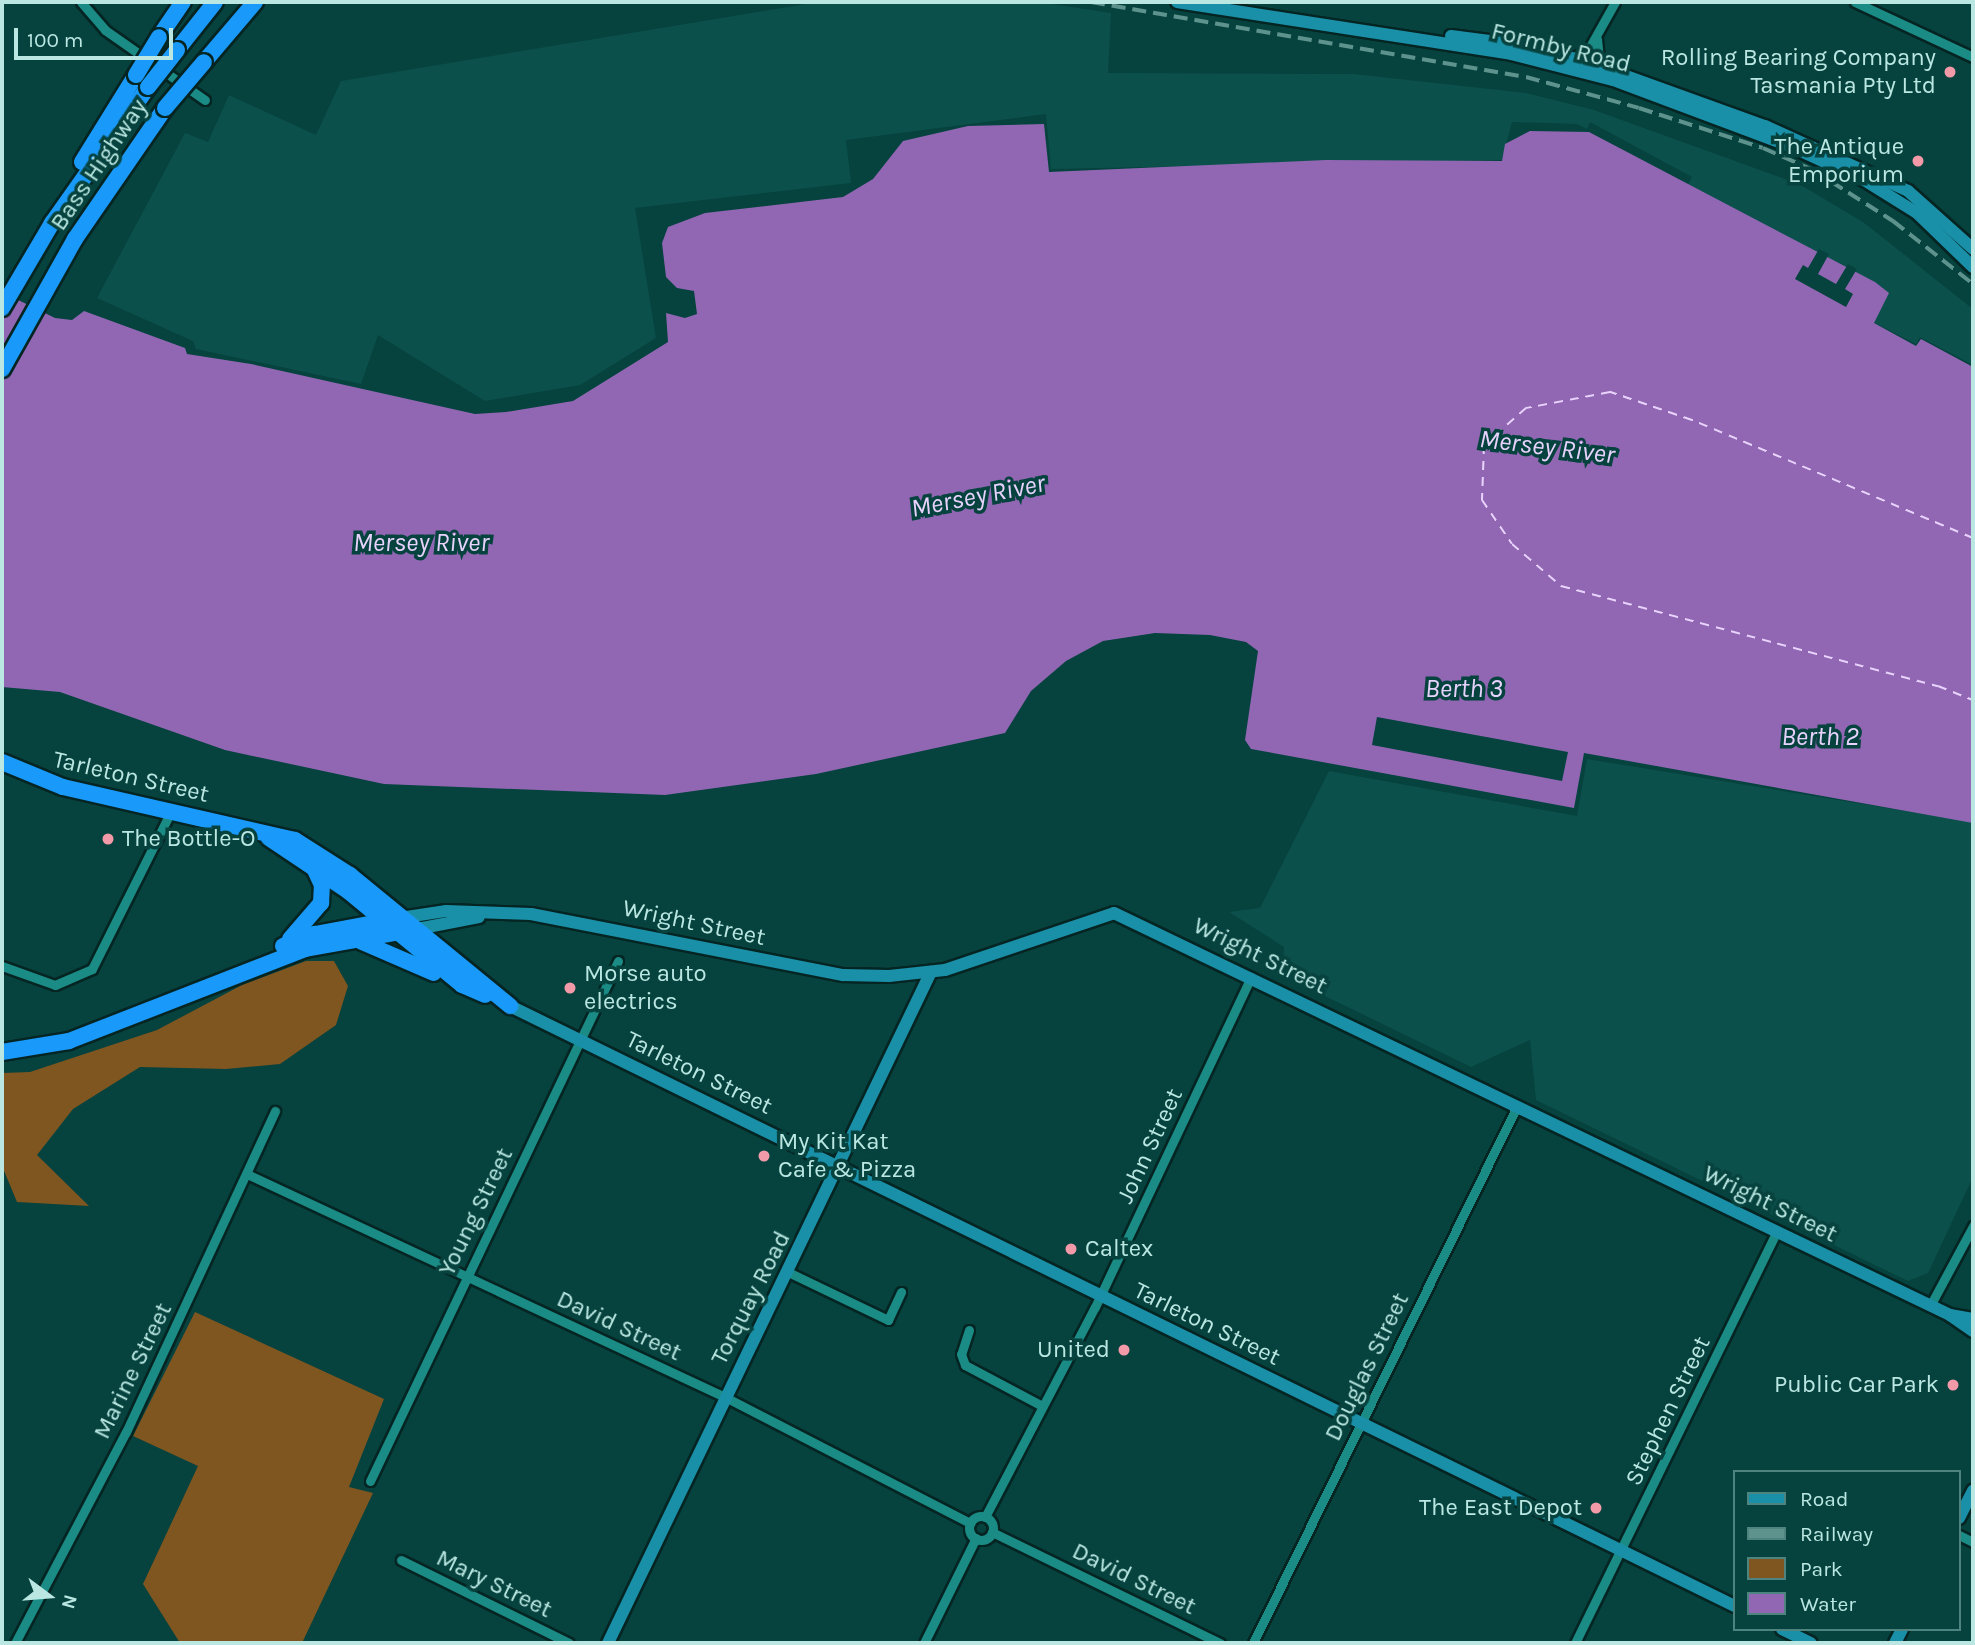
<!DOCTYPE html>
<style>
body{margin:0}
#map{position:relative;width:1975px;height:1645px;overflow:hidden;background:#06423e;font-family:Karla,sans-serif}
div>[style]{position:absolute}
.built>*{inset:0;background:#0c504c}
.green>*{inset:0;background:#7f5520}
.water>*{inset:0;background:#9167b3}
.pier>*{inset:0;background:#06423e}
.ferry>*{height:2px;margin-top:-1px;transform-origin:0;background:repeating-linear-gradient(90deg,#e8d3fc 0 9px,transparent 0 16px)}
.roads{filter:drop-shadow(2px 0 #052523) drop-shadow(-2px 0 #052523) drop-shadow(0 2px #052523) drop-shadow(0 -2px #052523)}
.street>*{height:9px;margin:-4.5px;padding:0 4.5px;transform-origin:4.5px;border-radius:4.5px;background:#1b8b85}
.street>.ring{margin:-4.5px;padding:0;box-sizing:content-box;background:none;border:9px solid #1b8b85;border-radius:50%}
.secondary>*{height:12px;margin:-6px;padding:0 6px;transform-origin:6px;border-radius:6px;background:#1a90a8}
.highway>*{height:16px;margin:-8px;padding:0 8px;transform-origin:8px;border-radius:8px;background:#199afa}
.rail>*{height:3.5px;margin-top:-1.75px;transform-origin:0;background:repeating-linear-gradient(90deg,#5d928d 0 14px,transparent 0 21px)}
.bridges{filter:drop-shadow(2px 0 #052523) drop-shadow(-2px 0 #052523) drop-shadow(0 2px #052523) drop-shadow(0 -2px #052523)}
.highway-bridge>*{height:16px;margin:-8px;padding:0 8px;transform-origin:8px;border-radius:8px;background:#199afa}
.dots>*{width:19px;height:19px;translate:-50% -50%;box-sizing:border-box;border:4px solid #06423e;border-radius:50%}
span{translate:-50% -50%;white-space:nowrap;text-align:center;line-height:1.15;-webkit-text-stroke:7px #06423e;paint-order:stroke}
.street-label{font-size:24px;color:#bae7e2}
.poi-label{font-size:24px;color:#bae7e2}
.right{translate:-100% -50%;text-align:right}
.left{translate:0 -50%;text-align:left}
.water-label{font-size:26px;color:#e8d3fc;font-style:italic}
.frame{position:absolute;inset:0;border:4px solid #bae7e2;pointer-events:none}
.legend{position:absolute;left:1733px;top:1470px;width:228px;height:161px;box-sizing:border-box;background:#06423e;border:2px solid #4e8480;margin:0;padding:9px 12px;list-style:none;font-size:21px;color:#bae7e2}
.legend li{display:flex;align-items:center;gap:14px;height:35px}
.legend b{width:35px;border:2px solid #4e8480}
.north{position:absolute;left:14px;top:1561px;width:70px;height:70px;-webkit-text-stroke:5px #06423e;paint-order:stroke;rotate:106deg;font-size:19px;font-weight:700;line-height:28px;text-align:center;color:#bae7e2}
.north::after{content:'';display:block;margin:auto;width:24px;height:32px;background:#bae7e2;clip-path:polygon(50% 0,100% 100%,50% 72%,0 100%)}
.scale{position:absolute;left:14px;top:28px;width:159px;height:32px;box-sizing:border-box;border:4px solid #bae7e2;border-top:0;padding-left:9px;font-size:21px;line-height:24px;white-space:nowrap;color:#bae7e2;-webkit-text-stroke:5px #06423e;paint-order:stroke}
</style>
<div id="map">
<div class="built">
<div style="clip-path:polygon(818px 2px,1039px 2px,1111px 13px,1108px 73px,1354px 74px,1526px 93px,1594px 110px,1799px 184px,1863px 222px,1973px 309px,1973px 365px,1920px 337px,1916px 344px,1790px 280px,1686px 188px,1692px 177px,1590px 122px,1587px 129px,1577px 124px,1512px 122px,1502px 160px,1051px 169px,1046px 114px,846px 140px,851px 183px,635px 208px,656px 338px,580px 385px,485px 401px,378px 335px,361px 384px,196px 349px,193px 341px,97px 298px,185px 133px,208px 142px,229px 95px,316px 135px,341px 81px)"></div>
<div style="clip-path:polygon(1587px 759px,1973px 822px,1973px 1177px,1928px 1273px,1908px 1281px,1536px 1100px,1530px 1040px,1471px 1067px,1294px 981px,1283px 965px,1284px 947px,1229px 912px,1260px 908px,1329px 771px,1577px 816px)"></div>
</div>
<div class="green">
<div style="clip-path:polygon(306px 961px,334px 961px,348px 986px,336px 1025px,280px 1064px,226px 1069px,140px 1067px,73px 1109px,37px 1155px,89px 1206px,17px 1202px,2px 1166px,2px 1073px,30px 1072px,157px 1030px,242px 985px)"></div>
<div style="clip-path:polygon(195px 1312px,384px 1399px,349px 1487px,373px 1493px,302px 1643px,180px 1643px,143px 1584px,198px 1466px,133px 1436px)"></div>
</div>
<div class="water">
<div style="clip-path:polygon(1044px 124px,1049px 172px,1326px 160px,1502px 161px,1505px 144px,1530px 131px,1589px 132px,1875px 282px,1889px 293px,1874px 323px,1916px 346px,1921px 339px,1973px 367px,1973px 823px,1584px 753px,1574px 808px,1251px 749px,1245px 740px,1258px 651px,1246px 642px,1210px 635px,1155px 633px,1103px 641px,1066px 661px,1031px 691px,1005px 733px,816px 774px,665px 795px,384px 784px,225px 750px,60px 692px,2px 687px,2px 285px,10px 296px,55px 318px,72px 320px,84px 311px,185px 348px,187px 354px,251px 364px,475px 414px,506px 412px,573px 401px,668px 342px,666px 313px,685px 318px,697px 314px,694px 291px,677px 288px,666px 277px,662px 243px,668px 227px,705px 213px,843px 197px,873px 179px,903px 141px,968px 126px)"></div>
</div>
<div class="pier">
<div style="clip-path:polygon(1819px 249px,1829px 254px,1818px 274px,1836px 284px,1848px 264px,1857px 269px,1845px 289px,1853px 294px,1846px 307px,1795px 279px,1803px 265px,1808px 268px)"></div>
<div style="clip-path:polygon(1377px 717px,1568px 752px,1562px 781px,1372px 745px)"></div>
</div>
<div class="ferry">
<div style="left:1973px;top:538px;width:305px;rotate:-157.2deg"></div>
<div style="left:1692px;top:420px;width:87px;rotate:-161.1deg"></div>
<div style="left:1610px;top:392px;width:86px;rotate:169.2deg"></div>
<div style="left:1526px;top:408px;width:56px;rotate:138.6deg"></div>
<div style="left:1484px;top:445px;width:55px;rotate:92.1deg"></div>
<div style="left:1482px;top:500px;width:53px;rotate:55.7deg"></div>
<div style="left:1512px;top:544px;width:65px;rotate:40.6deg"></div>
<div style="left:1561px;top:586px;width:390px;rotate:14.9deg"></div>
<div style="left:1938px;top:686px;width:38px;rotate:22deg"></div>
</div>
<div class="roads">
<div class="street">
<div style="left:81px;top:2px;width:37px;rotate:49deg"></div>
<div style="left:105px;top:30px;width:122px;rotate:35deg"></div>
<div style="left:1855px;top:2px;width:130px;rotate:25deg"></div>
<div style="left:1597px;top:39px;width:27px;rotate:84deg"></div>
<div style="left:1574px;top:57px;width:16px;rotate:-27deg"></div>
<div style="left:1588px;top:50px;width:55px;rotate:-60.6deg"></div>
<div style="left:2px;top:966px;width:56px;rotate:19.7deg"></div>
<div style="left:55px;top:985px;width:40px;rotate:-23.4deg"></div>
<div style="left:92px;top:969px;width:177px;rotate:-63.4deg"></div>
<div style="left:247px;top:1174px;width:527px;rotate:25.01deg"></div>
<div style="left:725px;top:1397px;width:276px;rotate:27.2deg"></div>
<div style="left:788px;top:1272px;width:111px;rotate:25.6deg"></div>
<div style="left:888px;top:1320px;width:31px;rotate:-65deg"></div>
<div style="left:1930px;top:1306px;width:91px;rotate:-61.7deg"></div>
<div style="left:969px;top:1330px;width:25px;rotate:108deg"></div>
<div style="left:961px;top:1354px;width:12px;rotate:70deg"></div>
<div style="left:965px;top:1365px;width:87px;rotate:28deg"></div>
<div style="left:370px;top:1481px;width:576px;rotate:-64.5deg"></div>
<div class="ring" style="left:969px;top:1516px;width:15px;height:15px"></div>
<div style="left:985px;top:1517px;width:237px;rotate:-62.4deg"></div>
<div style="left:1095px;top:1307px;width:365px;rotate:-64.7deg"></div>
<div style="left:992px;top:1532px;width:254px;rotate:26deg"></div>
<div style="left:1959px;top:1535px;width:16px;rotate:27deg"></div>
<div style="left:401px;top:1560px;width:187px;rotate:26.3deg"></div>
<div style="left:15px;top:1643px;width:238px;rotate:-62.3deg"></div>
<div style="left:126px;top:1432px;width:354px;rotate:-65.1deg"></div>
<div style="left:924px;top:1643px;width:117px;rotate:-63.7deg"></div>
<div style="left:1253px;top:1643px;width:596px;rotate:-63.82deg"></div>
<div style="left:1575px;top:1643px;width:458px;rotate:-63.9deg"></div>
</div>
<div class="secondary">
<div style="left:1177px;top:2px;width:338px;rotate:8.8deg"></div>
<div style="left:1511px;top:54px;width:105px;rotate:14.3deg"></div>
<div style="left:1613px;top:80px;width:191px;rotate:20.5deg"></div>
<div style="left:1792px;top:147px;width:79px;rotate:24.6deg"></div>
<div style="left:1864px;top:180px;width:62px;rotate:31.9deg"></div>
<div style="left:1917px;top:213px;width:78px;rotate:44deg"></div>
<div style="left:1451px;top:36px;width:70px;rotate:7.4deg"></div>
<div style="left:1520px;top:45px;width:69px;rotate:14.2deg"></div>
<div style="left:1587px;top:62px;width:189px;rotate:19.8deg"></div>
<div style="left:1765px;top:126px;width:157px;rotate:24.4deg"></div>
<div style="left:1908px;top:191px;width:87px;rotate:41.7deg"></div>
<div style="left:400px;top:918px;width:47px;rotate:-8.7deg"></div>
<div style="left:446px;top:911px;width:85px;rotate:2deg"></div>
<div style="left:531px;top:914px;width:318px;rotate:11.1deg"></div>
<div style="left:843px;top:975px;width:46px;rotate:1.2deg"></div>
<div style="left:889px;top:976px;width:56px;rotate:-6.1deg"></div>
<div style="left:945px;top:970px;width:178px;rotate:-18.6deg"></div>
<div style="left:1114px;top:913px;width:928px;rotate:25.68deg"></div>
<div style="left:1950px;top:1315px;width:23px;rotate:10deg"></div>
<div style="left:412px;top:930px;width:68px;rotate:-11deg"></div>
<div style="left:510px;top:1006px;width:1364px;rotate:26.1deg"></div>
<div style="left:1950px;top:1315px;width:28px;rotate:35deg"></div>
<div style="left:1959px;top:1518px;width:31px;rotate:-63deg"></div>
<div style="left:1782px;top:1629px;width:32px;rotate:26deg"></div>
<div style="left:608px;top:1643px;width:745px;rotate:-64.3deg"></div>
<div style="left:1895px;top:1643px;width:16px;rotate:-63deg"></div>
</div>
<div class="highway">
<div style="left:159px;top:37px;width:42px;rotate:-55.6deg"></div>
<div style="left:177px;top:50px;width:61px;rotate:-51.6deg"></div>
<div style="left:204px;top:62px;width:79px;rotate:-49.6deg"></div>
<div style="left:82px;top:162px;width:102px;rotate:-58.2deg"></div>
<div style="left:2px;top:308px;width:99px;rotate:-59.5deg"></div>
<div style="left:52px;top:223px;width:166px;rotate:-54.8deg"></div>
<div style="left:2px;top:369px;width:149px;rotate:-60.7deg"></div>
<div style="left:75px;top:239px;width:159px;rotate:-55.5deg"></div>
<div style="left:2px;top:762px;width:66px;rotate:22.3deg"></div>
<div style="left:63px;top:787px;width:238px;rotate:12.9deg"></div>
<div style="left:295px;top:840px;width:65px;rotate:32.5deg"></div>
<div style="left:350px;top:875px;width:207px;rotate:39.3deg"></div>
<div style="left:269px;top:838px;width:95px;rotate:33.9deg"></div>
<div style="left:348px;top:891px;width:148px;rotate:39.5deg"></div>
<div style="left:462px;top:985px;width:25px;rotate:23deg"></div>
<div style="left:290px;top:939px;width:48px;rotate:-49.3deg"></div>
<div style="left:321px;top:903px;width:18px;rotate:-87deg"></div>
<div style="left:322px;top:885px;width:19px;rotate:-115deg"></div>
<div style="left:362px;top:942px;width:78px;rotate:23.3deg"></div>
<div style="left:283px;top:946px;width:34px;rotate:-21deg"></div>
<div style="left:315px;top:934px;width:76px;rotate:-10.6deg"></div>
<div style="left:2px;top:1052px;width:68px;rotate:-9.3deg"></div>
<div style="left:69px;top:1041px;width:253px;rotate:-21.3deg"></div>
<div style="left:305px;top:949px;width:109px;rotate:-10.1deg"></div>
</div>
</div>
<div class="rail">
<div style="left:1091px;top:2px;width:441px;rotate:9.8deg"></div>
<div style="left:1526px;top:77px;width:117px;rotate:15.3deg"></div>
<div style="left:1639px;top:108px;width:130px;rotate:17.9deg"></div>
<div style="left:1763px;top:148px;width:55px;rotate:23.7deg"></div>
<div style="left:1813px;top:170px;width:95px;rotate:32.5deg"></div>
<div style="left:1893px;top:221px;width:102px;rotate:38.2deg"></div>
</div>
<div class="bridges">
<div class="highway-bridge">
<div style="left:136px;top:75px;width:44px;rotate:-58.8deg"></div>
<div style="left:148px;top:87px;width:47px;rotate:-51.9deg"></div>
<div style="left:165px;top:108px;width:60px;rotate:-49.7deg"></div>
</div>
</div>
<div class="dots">
<div style="left:1950px;top:72px;background:#f39aa9"></div>
<div style="left:1918px;top:161px;background:#f39aa9"></div>
<div style="left:108px;top:839px;background:#f39aa9"></div>
<div style="left:570px;top:988px;background:#f39aa9"></div>
<div style="left:764px;top:1156px;background:#f39aa9"></div>
<div style="left:1071px;top:1249px;background:#f39aa9"></div>
<div style="left:1124px;top:1350px;background:#f39aa9"></div>
<div style="left:1953px;top:1385px;background:#f39aa9"></div>
<div style="left:1596px;top:1508px;background:#f39aa9"></div>
</div>
<div class="street-label">
<span style="left:1561px;top:48px;rotate:14deg">Formby Road</span>
<span style="left:99px;top:165px;rotate:-56deg">Bass Highway</span>
<span style="left:131px;top:777px;rotate:13deg">Tarleton Street</span>
<span style="left:694px;top:923px;rotate:12deg">Wright Street</span>
<span style="left:1260px;top:956px;rotate:26deg">Wright Street</span>
<span style="left:699px;top:1073px;rotate:26deg">Tarleton Street</span>
<span style="left:1150px;top:1146px;rotate:-65deg">John Street</span>
<span style="left:1770px;top:1204px;rotate:26deg">Wright Street</span>
<span style="left:476px;top:1212px;rotate:-64deg">Young Street</span>
<span style="left:751px;top:1298px;rotate:-63deg">Torquay Road</span>
<span style="left:1207px;top:1324px;rotate:26deg">Tarleton Street</span>
<span style="left:619px;top:1326px;rotate:25deg">David Street</span>
<span style="left:1367px;top:1367px;rotate:-64deg">Douglas Street</span>
<span style="left:133px;top:1371px;rotate:-64deg">Marine Street</span>
<span style="left:1668px;top:1411px;rotate:-64deg">Stephen Street</span>
<span style="left:1134px;top:1579px;rotate:26deg">David Street</span>
<span style="left:494px;top:1584px;rotate:26deg">Mary Street</span>
</div>
<div class="poi-label">
<span class="right" style="left:1936px;top:72px">Rolling Bearing Company<br>Tasmania Pty Ltd</span>
<span class="right" style="left:1904px;top:161px">The Antique<br>Emporium</span>
<span class="left" style="left:122px;top:839px">The Bottle-O</span>
<span class="left" style="left:584px;top:988px">Morse auto<br>electrics</span>
<span class="left" style="left:778px;top:1156px">My Kit Kat<br>Cafe &amp; Pizza</span>
<span class="left" style="left:1085px;top:1249px">Caltex</span>
<span class="right" style="left:1110px;top:1350px">United</span>
<span class="right" style="left:1939px;top:1385px">Public Car Park</span>
<span class="right" style="left:1582px;top:1508px">The East Depot</span>
</div>
<div class="water-label">
<span style="left:1547px;top:447px;rotate:7deg">Mersey River</span>
<span style="left:978px;top:496px;rotate:-11deg">Mersey River</span>
<span style="left:421px;top:543px">Mersey River</span>
<span style="left:1464px;top:689px">Berth 3</span>
<span style="left:1820px;top:737px">Berth 2</span>
</div>
<div class="frame"></div>
<ul class="legend">
<li><b style="height:9px;background:#1a90a8"></b>Road</li>
<li><b style="height:9px;background:#5d928d"></b>Railway</li>
<li><b style="height:19px;background:#7f5520"></b>Park</li>
<li><b style="height:19px;background:#9167b3"></b>Water</li>
</ul>
<div class="north">N</div>
<div class="scale">100 m</div>
</div>
